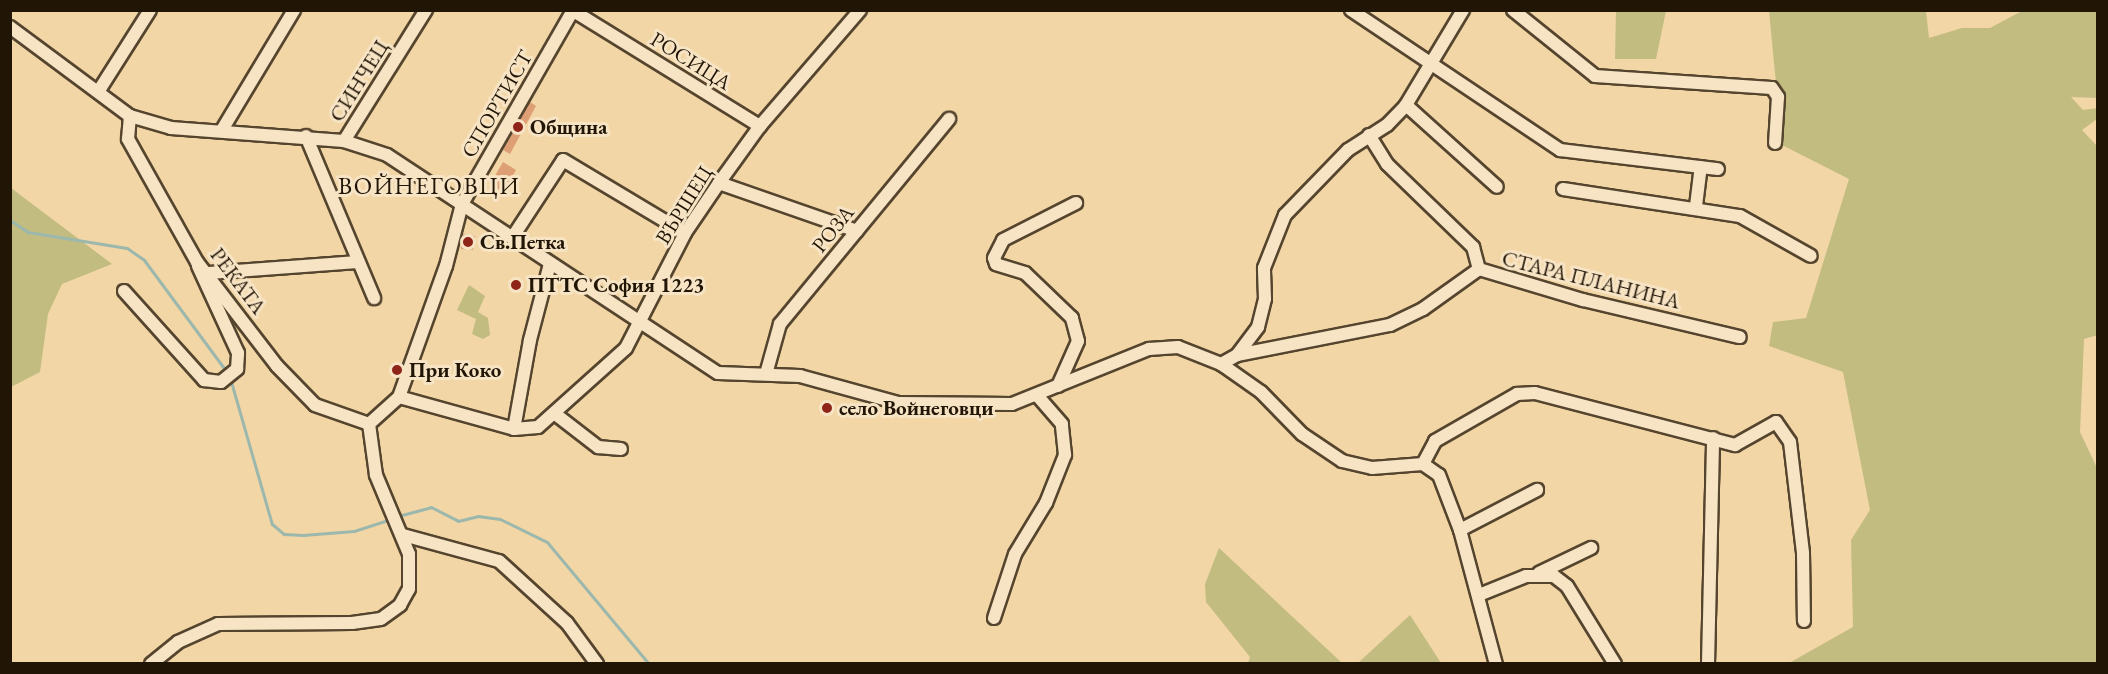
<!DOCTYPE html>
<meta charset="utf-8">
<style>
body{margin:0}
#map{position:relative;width:2108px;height:674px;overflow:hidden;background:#f2d6a6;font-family:"EB Garamond",serif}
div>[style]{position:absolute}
.green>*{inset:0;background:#c2bc81}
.stream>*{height:3px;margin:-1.5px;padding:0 1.5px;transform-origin:1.5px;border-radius:1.5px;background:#9cb8ad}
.building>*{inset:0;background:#de9f75}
.roads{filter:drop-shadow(2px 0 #55452e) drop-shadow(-2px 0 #55452e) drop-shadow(0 2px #55452e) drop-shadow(0 -2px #55452e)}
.minor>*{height:12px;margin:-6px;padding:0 6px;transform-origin:6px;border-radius:6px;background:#f7e4c5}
.dots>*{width:16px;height:16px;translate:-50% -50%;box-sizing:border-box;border:3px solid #f7e4c5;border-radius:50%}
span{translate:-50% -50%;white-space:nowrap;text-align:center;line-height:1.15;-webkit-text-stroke:6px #f7e4c5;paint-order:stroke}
.street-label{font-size:21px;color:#211506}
.poi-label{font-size:21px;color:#211506;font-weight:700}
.left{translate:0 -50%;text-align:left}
.quarter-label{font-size:24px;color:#211506;letter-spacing:1.5px}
.frame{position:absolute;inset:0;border:12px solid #211506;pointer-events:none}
</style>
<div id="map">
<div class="green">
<div style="clip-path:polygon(1616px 11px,1666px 11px,1656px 59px,1615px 59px)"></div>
<div style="clip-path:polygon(1769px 11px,1926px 11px,1929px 38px,1962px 28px,1990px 28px,2022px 11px,2097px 11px,2097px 98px,2071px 97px,2083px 110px,2098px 108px,2097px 119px,2082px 130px,2097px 146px,2098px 335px,2084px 339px,2080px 432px,2097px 468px,2097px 663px,1789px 663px,1853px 627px,1851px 540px,1870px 510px,1843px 372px,1769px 346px,1773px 322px,1806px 318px,1849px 179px,1782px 145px)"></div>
<div style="clip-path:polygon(11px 188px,112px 264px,62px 284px,48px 314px,40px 372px,11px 387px)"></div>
<div style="clip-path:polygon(469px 285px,485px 296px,478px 312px,488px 318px,490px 335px,483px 339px,472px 334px,476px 319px,457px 310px)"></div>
<div style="clip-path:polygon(1219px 548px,1342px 663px,1248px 663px,1250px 657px,1206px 602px,1205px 584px)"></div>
<div style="clip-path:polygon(1410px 615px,1441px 663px,1358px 663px)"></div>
</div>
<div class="stream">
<div style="left:10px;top:220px;width:22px;rotate:34deg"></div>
<div style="left:28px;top:232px;width:100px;rotate:9.2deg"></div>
<div style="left:127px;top:248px;width:21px;rotate:35deg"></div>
<div style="left:144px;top:260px;width:139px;rotate:53.5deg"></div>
<div style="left:230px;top:378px;width:152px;rotate:74deg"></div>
<div style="left:272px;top:524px;width:16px;rotate:40deg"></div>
<div style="left:284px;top:534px;width:19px;rotate:3deg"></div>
<div style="left:303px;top:535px;width:51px;rotate:-4.5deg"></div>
<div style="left:354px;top:531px;width:40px;rotate:-18deg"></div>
<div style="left:398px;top:516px;width:34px;rotate:-15deg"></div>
<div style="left:431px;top:507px;width:30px;rotate:27deg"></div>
<div style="left:458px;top:521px;width:21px;rotate:-14deg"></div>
<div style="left:478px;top:516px;width:22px;rotate:8deg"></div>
<div style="left:500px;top:519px;width:52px;rotate:26.1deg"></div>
<div style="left:547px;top:542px;width:159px;rotate:50.1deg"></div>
</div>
<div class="building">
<div style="clip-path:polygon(530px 102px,536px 106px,510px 154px,503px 150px)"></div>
<div style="clip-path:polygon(503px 162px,516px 170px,503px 192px,490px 184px)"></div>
<div style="clip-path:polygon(463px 234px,475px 236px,473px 250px,461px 249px)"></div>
</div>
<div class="roads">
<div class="minor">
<div style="left:572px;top:10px;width:221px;rotate:31.7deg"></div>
<div style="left:1351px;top:10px;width:252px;rotate:33.8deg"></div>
<div style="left:1560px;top:150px;width:159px;rotate:6.9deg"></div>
<div style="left:1513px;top:10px;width:105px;rotate:38.8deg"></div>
<div style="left:1595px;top:76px;width:177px;rotate:3.9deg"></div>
<div style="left:1772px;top:88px;width:11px;rotate:56deg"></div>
<div style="left:1778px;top:97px;width:46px;rotate:93.7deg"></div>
<div style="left:10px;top:27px;width:149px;rotate:36.6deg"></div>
<div style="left:130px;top:116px;width:43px;rotate:16.3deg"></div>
<div style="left:171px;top:128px;width:173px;rotate:4.3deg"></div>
<div style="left:344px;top:141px;width:45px;rotate:18deg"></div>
<div style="left:387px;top:155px;width:396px;rotate:33.4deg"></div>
<div style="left:718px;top:373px;width:82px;rotate:2.1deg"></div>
<div style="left:800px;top:376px;width:102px;rotate:15.4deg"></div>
<div style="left:898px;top:403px;width:114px;rotate:0.5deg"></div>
<div style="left:1012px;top:404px;width:148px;rotate:-21.9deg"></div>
<div style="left:1149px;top:349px;width:29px;rotate:-4deg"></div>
<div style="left:1178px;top:347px;width:46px;rotate:21.6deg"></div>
<div style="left:1221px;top:364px;width:49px;rotate:35deg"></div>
<div style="left:1261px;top:392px;width:59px;rotate:45.7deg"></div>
<div style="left:1302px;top:434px;width:48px;rotate:34deg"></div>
<div style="left:1342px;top:461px;width:31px;rotate:13deg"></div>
<div style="left:1372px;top:468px;width:51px;rotate:-4.5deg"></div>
<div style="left:1423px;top:464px;width:19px;rotate:35deg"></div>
<div style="left:1439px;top:475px;width:59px;rotate:69.1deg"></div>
<div style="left:1460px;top:530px;width:139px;rotate:75deg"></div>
<div style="left:98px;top:92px;width:97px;rotate:-57.6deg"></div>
<div style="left:1406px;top:105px;width:122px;rotate:42deg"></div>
<div style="left:130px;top:116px;width:23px;rotate:95deg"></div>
<div style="left:128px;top:139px;width:141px;rotate:60.7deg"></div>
<div style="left:197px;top:262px;width:131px;rotate:52.4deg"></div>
<div style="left:277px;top:366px;width:54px;rotate:45.7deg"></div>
<div style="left:315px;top:405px;width:57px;rotate:19.4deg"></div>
<div style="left:222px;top:130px;width:140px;rotate:-59deg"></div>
<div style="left:1369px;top:135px;width:34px;rotate:58deg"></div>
<div style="left:1387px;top:164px;width:120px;rotate:44deg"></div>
<div style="left:1473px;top:247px;width:23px;rotate:75deg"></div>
<div style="left:306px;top:136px;width:176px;rotate:67.2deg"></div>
<div style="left:344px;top:141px;width:155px;rotate:-58deg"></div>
<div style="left:719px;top:183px;width:146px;rotate:19.2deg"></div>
<div style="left:1563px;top:189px;width:179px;rotate:8.7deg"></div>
<div style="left:1740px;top:216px;width:81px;rotate:29.4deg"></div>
<div style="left:1696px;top:206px;width:39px;rotate:-83deg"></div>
<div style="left:512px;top:238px;width:93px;rotate:-56.8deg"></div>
<div style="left:563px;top:160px;width:142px;rotate:30.9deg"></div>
<div style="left:1479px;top:269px;width:109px;rotate:16.6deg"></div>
<div style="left:1583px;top:300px;width:161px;rotate:13.3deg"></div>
<div style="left:209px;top:273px;width:149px;rotate:-4.2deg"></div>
<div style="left:124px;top:291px;width:120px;rotate:48deg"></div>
<div style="left:204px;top:380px;width:17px;rotate:7deg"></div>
<div style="left:221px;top:382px;width:21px;rotate:-39deg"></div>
<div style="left:237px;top:369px;width:16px;rotate:-86deg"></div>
<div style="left:238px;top:353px;width:96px;rotate:-114.7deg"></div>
<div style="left:1237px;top:355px;width:156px;rotate:-11.1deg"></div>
<div style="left:1390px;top:325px;width:37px;rotate:-26deg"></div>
<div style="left:1423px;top:309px;width:69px;rotate:-35.5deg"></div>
<div style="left:1221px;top:364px;width:18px;rotate:-29deg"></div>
<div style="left:1237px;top:355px;width:35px;rotate:-53deg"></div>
<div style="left:1258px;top:327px;width:29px;rotate:-76deg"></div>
<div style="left:1265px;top:299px;width:31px;rotate:-92deg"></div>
<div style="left:1264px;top:268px;width:57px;rotate:-68.4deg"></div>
<div style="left:1285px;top:215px;width:91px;rotate:-45.9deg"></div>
<div style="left:1348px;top:150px;width:46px;rotate:-32.7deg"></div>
<div style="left:1387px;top:125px;width:28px;rotate:-46deg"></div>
<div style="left:1406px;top:105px;width:111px;rotate:-59deg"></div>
<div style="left:766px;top:374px;width:52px;rotate:-74.4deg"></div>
<div style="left:780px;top:324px;width:266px;rotate:-50.5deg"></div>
<div style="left:1058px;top:386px;width:49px;rotate:-66deg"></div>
<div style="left:1078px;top:341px;width:24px;rotate:-105deg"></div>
<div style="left:1072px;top:318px;width:65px;rotate:-136.2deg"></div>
<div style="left:1025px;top:273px;width:30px;rotate:-163deg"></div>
<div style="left:996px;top:264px;width:6px;rotate:-108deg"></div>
<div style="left:994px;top:258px;width:20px;rotate:-63deg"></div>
<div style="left:1003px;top:240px;width:82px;rotate:-26.9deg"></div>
<div style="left:399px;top:397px;width:119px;rotate:15.5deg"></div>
<div style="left:514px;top:429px;width:24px;rotate:-5deg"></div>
<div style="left:538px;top:427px;width:118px;rotate:-41.9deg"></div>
<div style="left:626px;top:348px;width:129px;rotate:-62.8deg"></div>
<div style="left:685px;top:233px;width:60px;rotate:-55.8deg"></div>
<div style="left:719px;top:183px;width:70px;rotate:-54.3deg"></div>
<div style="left:760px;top:126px;width:153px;rotate:-49.2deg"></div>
<div style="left:554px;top:413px;width:56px;rotate:37.7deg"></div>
<div style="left:598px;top:447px;width:23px;rotate:5deg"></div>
<div style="left:369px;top:424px;width:40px;rotate:-42deg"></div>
<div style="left:399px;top:397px;width:139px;rotate:-70.3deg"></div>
<div style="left:446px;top:266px;width:64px;rotate:-75.5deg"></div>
<div style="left:462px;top:204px;width:224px;rotate:-60.2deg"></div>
<div style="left:514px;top:429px;width:90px;rotate:-79.8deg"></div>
<div style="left:530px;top:340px;width:79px;rotate:-75.3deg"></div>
<div style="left:1423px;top:464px;width:26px;rotate:-62deg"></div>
<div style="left:1435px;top:441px;width:95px;rotate:-29.8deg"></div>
<div style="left:1517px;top:394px;width:18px;rotate:-3deg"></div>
<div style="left:1535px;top:393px;width:207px;rotate:14.6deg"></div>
<div style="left:1735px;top:445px;width:47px;rotate:-29.3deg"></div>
<div style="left:1776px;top:422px;width:24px;rotate:55deg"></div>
<div style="left:1790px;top:442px;width:112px;rotate:83.3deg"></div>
<div style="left:1803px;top:553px;width:68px;rotate:89.2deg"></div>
<div style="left:1460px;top:530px;width:87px;rotate:-27.5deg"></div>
<div style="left:403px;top:535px;width:99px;rotate:15.2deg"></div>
<div style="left:499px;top:561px;width:92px;rotate:42.4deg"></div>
<div style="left:567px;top:623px;width:51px;rotate:53.8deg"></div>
<div style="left:1539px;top:573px;width:58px;rotate:-25.7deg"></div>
<div style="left:1479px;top:595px;width:51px;rotate:-22deg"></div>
<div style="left:1526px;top:576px;width:28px"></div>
<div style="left:1554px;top:576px;width:16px;rotate:38deg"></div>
<div style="left:1567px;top:586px;width:92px;rotate:58.4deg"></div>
<div style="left:994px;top:618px;width:67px;rotate:-71.8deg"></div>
<div style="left:1015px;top:554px;width:60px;rotate:-58.7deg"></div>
<div style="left:1046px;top:503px;width:52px;rotate:-68.4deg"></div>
<div style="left:1065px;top:455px;width:31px;rotate:-96deg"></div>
<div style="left:1062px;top:424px;width:37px;rotate:-131deg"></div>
<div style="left:151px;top:664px;width:35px;rotate:-39deg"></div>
<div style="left:178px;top:642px;width:44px;rotate:-24.2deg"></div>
<div style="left:218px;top:624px;width:134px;rotate:-0.4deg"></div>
<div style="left:352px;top:623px;width:29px;rotate:-8deg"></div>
<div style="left:381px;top:619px;width:24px;rotate:-36deg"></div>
<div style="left:400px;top:605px;width:18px;rotate:-61deg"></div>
<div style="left:409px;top:589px;width:35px;rotate:-90deg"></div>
<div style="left:409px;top:554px;width:86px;rotate:-112.7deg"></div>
<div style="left:376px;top:475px;width:51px;rotate:-97.8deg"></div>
<div style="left:1708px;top:664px;width:226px;rotate:-88.7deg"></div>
</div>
</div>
<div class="dots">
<div style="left:518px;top:127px;background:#8f2418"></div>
<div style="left:468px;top:242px;background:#8f2418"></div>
<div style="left:516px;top:285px;background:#8f2418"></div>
<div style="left:397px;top:370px;background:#8f2418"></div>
<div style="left:827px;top:408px;background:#8f2418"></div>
</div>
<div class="street-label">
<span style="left:691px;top:61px;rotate:32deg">РОСИЦА</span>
<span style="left:359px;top:81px;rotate:-58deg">СИНЧЕЦ</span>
<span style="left:497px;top:104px;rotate:-60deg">СПОРТИСТ</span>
<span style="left:684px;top:205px;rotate:-58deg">ВЪРШЕЦ</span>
<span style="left:833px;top:229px;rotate:-51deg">РОЗА</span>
<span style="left:1591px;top:280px;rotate:14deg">СТАРА ПЛАНИНА</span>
<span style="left:238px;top:281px;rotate:53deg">РЕКАТА</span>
</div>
<div class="poi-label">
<span class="left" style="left:530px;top:127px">Община</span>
<span class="left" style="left:480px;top:242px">Св.Петка</span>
<span class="left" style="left:528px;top:285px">ПТТС София 1223</span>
<span class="left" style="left:409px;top:370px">При Коко</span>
<span class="left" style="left:839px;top:408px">село Войнеговци</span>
</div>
<div class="quarter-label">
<span style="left:429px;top:186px">ВОЙНЕГОВЦИ</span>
</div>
<div class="frame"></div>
</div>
